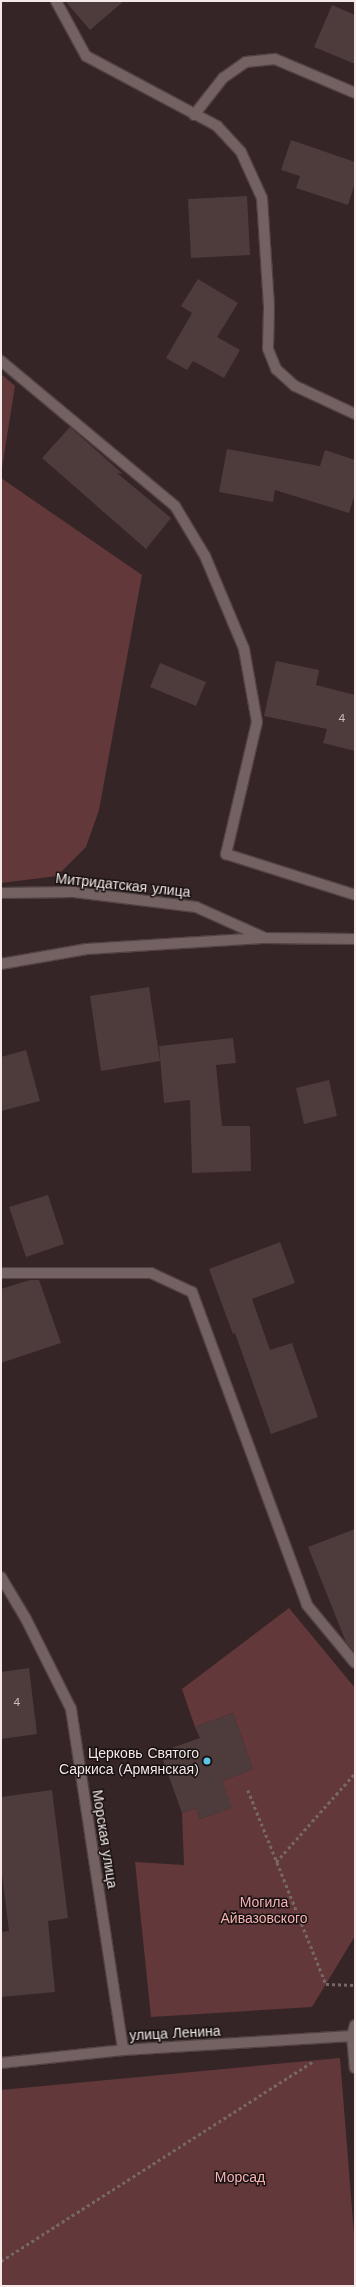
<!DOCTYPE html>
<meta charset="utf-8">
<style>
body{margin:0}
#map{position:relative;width:356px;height:2287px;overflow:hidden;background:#362526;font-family:"Work Sans",sans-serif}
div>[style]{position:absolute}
.green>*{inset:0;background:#63383a}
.building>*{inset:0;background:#4e3c3c}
.path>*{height:2.5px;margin-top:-1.25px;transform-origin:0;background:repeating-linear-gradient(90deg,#776868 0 3px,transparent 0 6px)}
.roads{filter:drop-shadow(1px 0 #514243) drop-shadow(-1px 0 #514243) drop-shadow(0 1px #514243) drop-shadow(0 -1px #514243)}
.street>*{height:10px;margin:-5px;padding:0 5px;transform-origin:5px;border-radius:5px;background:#746161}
.secondary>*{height:10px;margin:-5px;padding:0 5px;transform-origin:5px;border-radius:5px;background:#746161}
.dots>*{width:11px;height:11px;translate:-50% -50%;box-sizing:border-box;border:2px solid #181111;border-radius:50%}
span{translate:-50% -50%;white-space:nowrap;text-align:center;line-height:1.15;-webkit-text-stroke:3px #181111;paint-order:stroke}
.number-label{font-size:12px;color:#cabdbd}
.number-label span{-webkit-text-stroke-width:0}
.street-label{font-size:14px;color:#f4e8e8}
.poi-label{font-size:14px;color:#f4e8e8}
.right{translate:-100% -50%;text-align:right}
.park-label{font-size:14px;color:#f7b3b4}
.frame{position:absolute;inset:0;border:2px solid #f4e8e8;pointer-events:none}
</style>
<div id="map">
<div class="green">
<div style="clip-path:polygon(1px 374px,15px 386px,1px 474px)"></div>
<div style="clip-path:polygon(1px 478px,142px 575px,99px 810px,86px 847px,57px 876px,1px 883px)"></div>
<div style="clip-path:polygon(289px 1608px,355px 1688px,355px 1936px,312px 2007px,151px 2017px,135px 1862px,184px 1865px,182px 1813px,196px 1808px,200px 1819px,231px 1808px,222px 1781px,253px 1769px,233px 1713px,195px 1727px,182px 1689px)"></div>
<div style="clip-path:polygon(340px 2058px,355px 2247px,355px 2286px,1px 2286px,1px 2090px)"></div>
</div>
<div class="building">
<div style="clip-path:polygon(65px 1px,124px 1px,90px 30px)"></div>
<div style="clip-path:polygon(332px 5px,355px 15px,355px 64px,314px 47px)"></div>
<div style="clip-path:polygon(291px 140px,355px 162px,355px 183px,348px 205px,296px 188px,300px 176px,281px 170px)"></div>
<div style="clip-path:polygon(247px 196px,250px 255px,191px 258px,188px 199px)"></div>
<div style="clip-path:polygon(198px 279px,238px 303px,217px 337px,240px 350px,224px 378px,193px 361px,187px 370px,166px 358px,192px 313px,181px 306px)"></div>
<div style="clip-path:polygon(70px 427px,123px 474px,117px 473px,171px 518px,146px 549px,42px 458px)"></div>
<div style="clip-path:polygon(227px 449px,320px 466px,325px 450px,355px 460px,355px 494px,349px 513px,275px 490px,273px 502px,219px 492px)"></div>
<div style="clip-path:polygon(276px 661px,319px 670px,316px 685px,355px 695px,355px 751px,323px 743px,327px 729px,264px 716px)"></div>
<div style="clip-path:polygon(160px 663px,206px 682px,196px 706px,150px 687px)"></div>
<div style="clip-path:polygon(149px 987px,160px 1061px,101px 1071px,90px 996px)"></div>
<div style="clip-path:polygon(233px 1038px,236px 1063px,216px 1065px,222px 1126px,250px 1126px,251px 1171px,192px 1173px,190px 1100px,164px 1103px,159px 1046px)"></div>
<div style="clip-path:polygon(26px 1050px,40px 1101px,1px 1111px,1px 1057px)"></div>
<div style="clip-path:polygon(329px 1080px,337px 1116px,304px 1124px,296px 1088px)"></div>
<div style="clip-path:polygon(48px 1195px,64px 1244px,26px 1257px,9px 1207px)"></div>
<div style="clip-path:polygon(280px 1242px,295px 1283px,252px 1299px,270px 1350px,292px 1343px,318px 1417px,271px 1434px,235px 1333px,233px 1334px,209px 1269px)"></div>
<div style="clip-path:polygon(30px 1280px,39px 1280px,61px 1343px,1px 1363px,1px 1289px)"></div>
<div style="clip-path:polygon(355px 1529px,355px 1653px,346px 1642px,308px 1547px)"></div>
<div style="clip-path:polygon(29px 1668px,37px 1734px,1px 1739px,1px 1672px)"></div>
<div style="clip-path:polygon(233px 1713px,253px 1769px,222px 1781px,232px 1808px,200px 1819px,196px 1808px,182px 1813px,160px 1752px,200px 1738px,195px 1727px)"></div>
<div style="clip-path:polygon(52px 1790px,68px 1918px,48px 1921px,55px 1992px,1px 1997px,1px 1932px,9px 1931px,1px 1867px,1px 1797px)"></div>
</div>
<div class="path">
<div style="left:248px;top:1790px;width:209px;rotate:68.1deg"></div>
<div style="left:326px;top:1984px;width:29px;rotate:2deg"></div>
<div style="left:276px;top:1862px;width:119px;rotate:-48.4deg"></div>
<div style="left:1px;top:2261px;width:371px;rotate:-32.6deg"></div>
</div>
<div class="roads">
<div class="street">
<div style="left:56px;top:1px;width:63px;rotate:61.4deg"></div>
<div style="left:86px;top:56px;width:149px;rotate:28.1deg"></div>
<div style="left:217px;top:126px;width:35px;rotate:47deg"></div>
<div style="left:241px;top:152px;width:51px;rotate:65.5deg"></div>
<div style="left:262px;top:198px;width:109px;rotate:86.3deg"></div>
<div style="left:269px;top:307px;width:42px;rotate:91.4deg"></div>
<div style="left:268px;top:349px;width:22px;rotate:68deg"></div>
<div style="left:276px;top:369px;width:25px;rotate:42deg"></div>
<div style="left:295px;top:386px;width:66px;rotate:25deg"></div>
<div style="left:194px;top:115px;width:47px;rotate:-51.9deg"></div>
<div style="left:223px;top:78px;width:28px;rotate:-35deg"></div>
<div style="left:246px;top:62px;width:29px;rotate:-6deg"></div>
<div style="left:275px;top:59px;width:87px;rotate:23deg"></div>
<div style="left:1px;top:361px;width:226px;rotate:39.8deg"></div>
<div style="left:175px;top:506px;width:58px;rotate:59deg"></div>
<div style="left:205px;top:556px;width:101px;rotate:67.2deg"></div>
<div style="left:244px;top:649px;width:74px;rotate:79.9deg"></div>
<div style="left:257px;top:722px;width:136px;rotate:103.2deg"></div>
<div style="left:226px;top:854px;width:135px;rotate:17.6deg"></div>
<div style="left:1px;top:893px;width:73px;rotate:-0.8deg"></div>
<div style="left:74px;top:892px;width:123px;rotate:7deg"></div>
<div style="left:196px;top:907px;width:76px;rotate:24.2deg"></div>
<div style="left:265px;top:938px;width:90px;rotate:0.6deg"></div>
<div style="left:1px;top:964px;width:87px;rotate:-9.9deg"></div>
<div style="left:87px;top:949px;width:176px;rotate:-3.6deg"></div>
<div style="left:1px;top:1273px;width:150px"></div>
<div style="left:151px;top:1273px;width:45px;rotate:24.9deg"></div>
<div style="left:192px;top:1292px;width:333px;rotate:69.8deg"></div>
<div style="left:307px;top:1605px;width:75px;rotate:50.4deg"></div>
<div style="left:1px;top:1577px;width:49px;rotate:59.2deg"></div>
<div style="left:26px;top:1619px;width:101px;rotate:63.4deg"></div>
<div style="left:71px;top:1709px;width:345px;rotate:81.3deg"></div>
<div style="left:352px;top:2036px;width:11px;rotate:-75deg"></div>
</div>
<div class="secondary">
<div style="left:1px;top:2063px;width:123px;rotate:-6.1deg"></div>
<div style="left:123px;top:2050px;width:229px;rotate:-3.5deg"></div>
<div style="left:352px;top:2036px;width:32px;rotate:85deg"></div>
</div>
</div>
<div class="dots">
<div style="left:207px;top:1761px;background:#5cc7e7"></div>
</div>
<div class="number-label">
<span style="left:342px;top:719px">4</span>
<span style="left:17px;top:1703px">4</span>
</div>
<div class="street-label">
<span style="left:123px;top:885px;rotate:6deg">Митридатская улица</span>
<span style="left:105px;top:1839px;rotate:81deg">Морская улица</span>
<span style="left:175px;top:2033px;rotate:-3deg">улица Ленина</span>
</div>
<div class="poi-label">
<span class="right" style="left:199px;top:1761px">Церковь Святого<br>Саркиса (Армянская)</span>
</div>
<div class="park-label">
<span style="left:264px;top:1910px">Могила<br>Айвазовского</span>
<span style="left:240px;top:2177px">Морсад</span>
</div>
<div class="frame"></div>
</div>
